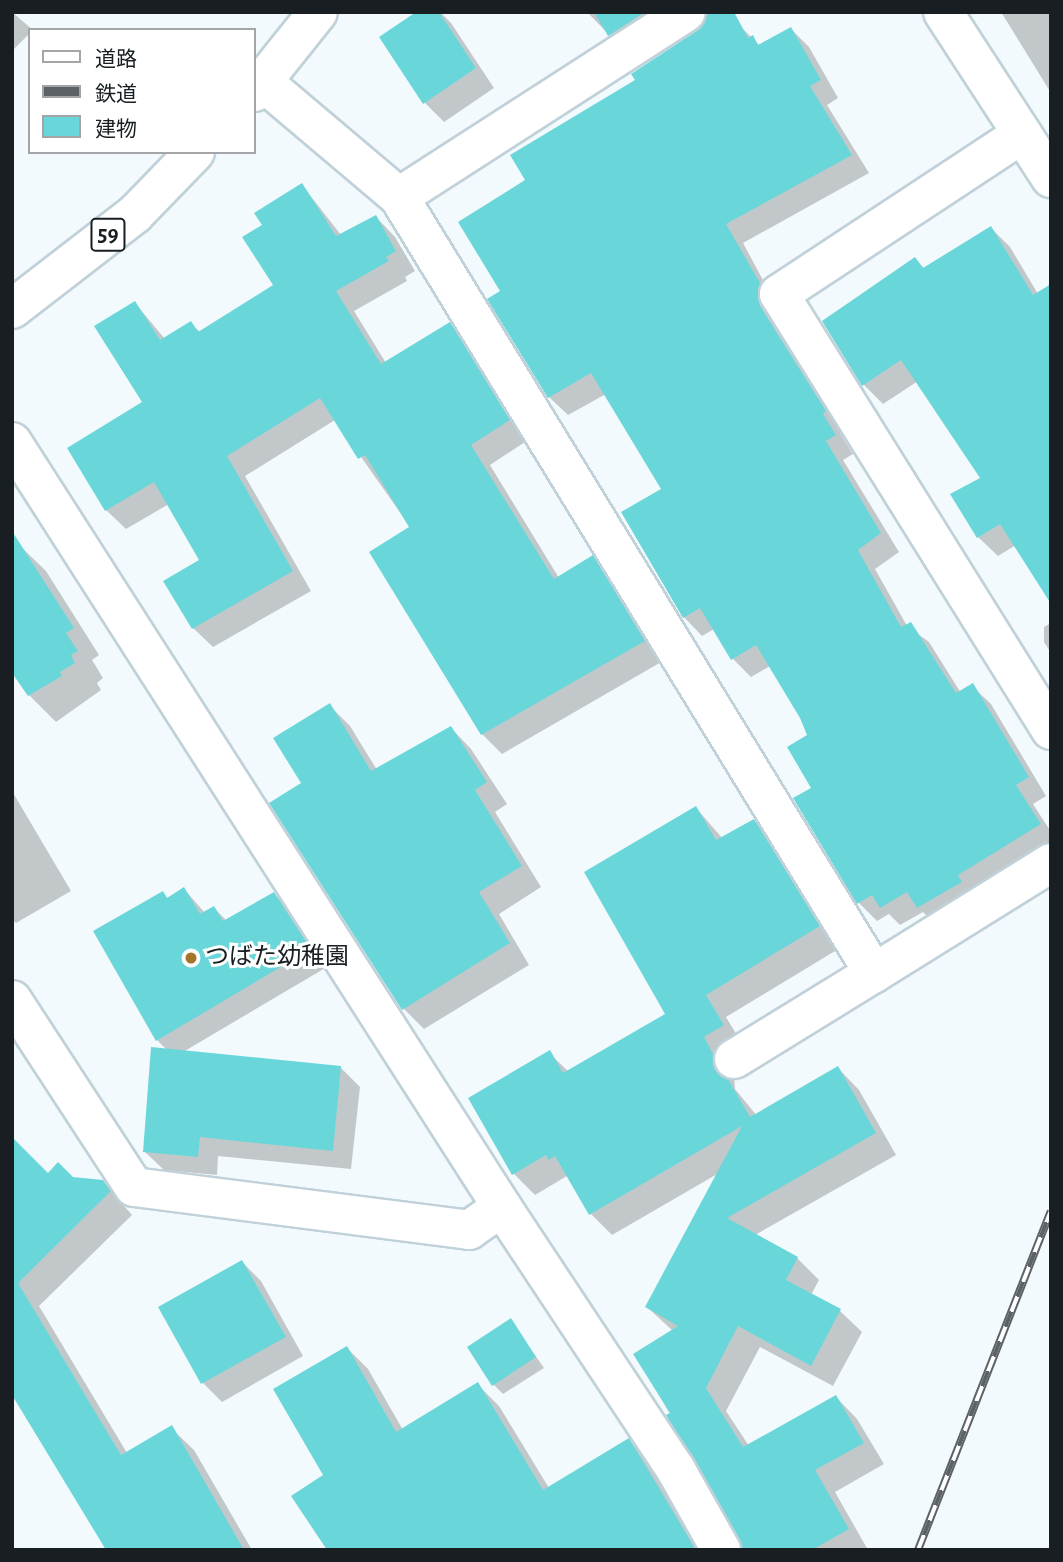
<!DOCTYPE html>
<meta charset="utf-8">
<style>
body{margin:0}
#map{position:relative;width:1063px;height:1562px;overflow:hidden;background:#f3fafd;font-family:"Alegreya Sans","Noto Sans JP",sans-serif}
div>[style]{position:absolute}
.shadow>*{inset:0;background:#0003}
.building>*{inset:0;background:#69d7d9}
.roads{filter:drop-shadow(2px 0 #c0d1d9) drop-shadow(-2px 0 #c0d1d9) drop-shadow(0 2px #c0d1d9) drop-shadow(0 -2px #c0d1d9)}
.minor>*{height:38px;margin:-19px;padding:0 19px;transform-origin:19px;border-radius:19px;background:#fff}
.primary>*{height:38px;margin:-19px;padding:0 19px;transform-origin:19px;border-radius:19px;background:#fff}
.rail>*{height:8px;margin-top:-4px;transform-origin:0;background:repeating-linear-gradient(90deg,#fff 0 16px,#5c6265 0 32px);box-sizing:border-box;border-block:2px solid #5c6265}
.dots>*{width:19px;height:19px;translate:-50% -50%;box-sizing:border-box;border:4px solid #fff;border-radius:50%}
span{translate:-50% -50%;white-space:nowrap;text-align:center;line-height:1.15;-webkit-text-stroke:6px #fff;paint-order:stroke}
.shield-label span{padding:2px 5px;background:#fff;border:2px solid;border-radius:5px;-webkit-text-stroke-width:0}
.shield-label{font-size:23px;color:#181e21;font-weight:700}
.poi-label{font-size:24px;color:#181e21}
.left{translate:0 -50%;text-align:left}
.frame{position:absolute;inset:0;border:14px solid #181e21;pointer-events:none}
.legend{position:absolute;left:28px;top:28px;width:228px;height:126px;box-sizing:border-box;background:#fff;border:2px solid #a3a5a6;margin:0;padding:9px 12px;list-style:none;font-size:21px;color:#181e21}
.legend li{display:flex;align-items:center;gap:14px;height:35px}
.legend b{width:35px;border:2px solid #a3a5a6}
</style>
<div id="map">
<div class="shadow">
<div style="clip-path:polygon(12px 12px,33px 30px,12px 51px)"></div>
<div style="clip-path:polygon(419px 12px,440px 12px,451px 23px,494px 88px,444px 122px,425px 103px,381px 38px)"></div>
<div style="clip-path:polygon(587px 12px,650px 12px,662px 32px,628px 54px)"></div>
<div style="clip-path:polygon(1001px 12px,1051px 12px,1051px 93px)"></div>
<div style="clip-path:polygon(741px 27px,760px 46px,791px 29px,809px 47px,838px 98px,827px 105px,869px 173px,743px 243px,844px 430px,840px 433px,853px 454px,843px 460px,899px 552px,875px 569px,907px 626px,929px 642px,961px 693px,972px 686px,991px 704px,1046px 796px,1033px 804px,1051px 832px,1051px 848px,937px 926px,923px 912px,900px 925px,889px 914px,877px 921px,859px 903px,813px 789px,810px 735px,801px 717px,770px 666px,751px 677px,733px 659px,714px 629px,702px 636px,684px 617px,623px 513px,663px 490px,606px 394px,568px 415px,549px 397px,503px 292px,527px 181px)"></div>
<div style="clip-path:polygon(302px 185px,341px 235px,376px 217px,395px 237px,415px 271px,405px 277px,407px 281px,354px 311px,386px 363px,450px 324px,469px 344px,528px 440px,490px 465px,559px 578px,592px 557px,612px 577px,663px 661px,502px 754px,482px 734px,411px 528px,335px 420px,245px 476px,311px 591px,213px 647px,193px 628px,201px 561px,169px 504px,126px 529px,106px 510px,145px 402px,135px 303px,165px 339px,191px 323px,200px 332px,275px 286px,264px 226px)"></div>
<div style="clip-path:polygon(991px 228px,1010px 247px,1038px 294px,1016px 545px,998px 556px,978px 537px,983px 479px,918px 381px,883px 404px,864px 385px,824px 322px,915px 259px,925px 269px)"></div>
<div style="clip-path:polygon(19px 545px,46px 571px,99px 655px,92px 660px,103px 678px,97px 683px,101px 690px,56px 722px,29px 695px)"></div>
<div style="clip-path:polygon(1051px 623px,1051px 653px,1044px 642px,1044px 627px)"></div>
<div style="clip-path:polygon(329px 705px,350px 726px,377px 770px,451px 728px,471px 749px,507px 804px,495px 812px,541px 887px,499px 914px,529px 965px,424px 1029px,403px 1008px,303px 783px)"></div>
<div style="clip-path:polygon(12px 791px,71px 891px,16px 923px,12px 920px)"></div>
<div style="clip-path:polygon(696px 808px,723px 839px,754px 821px,775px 843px,840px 948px,726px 1017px,744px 1047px,734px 1077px,735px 1089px,757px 1116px,838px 1068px,859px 1090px,896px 1155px,755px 1235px,797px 1258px,819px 1280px,811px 1295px,840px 1311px,862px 1332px,833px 1386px,760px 1347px,726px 1411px,749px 1446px,836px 1397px,857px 1419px,884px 1464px,835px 1492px,868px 1550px,741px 1550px,742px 1539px,636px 1355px,673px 1331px,647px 1307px,719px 1173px,612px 1235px,591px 1214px,567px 1176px,535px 1195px,514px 1174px,549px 1053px,569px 1072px,667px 1015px)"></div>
<div style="clip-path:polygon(184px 889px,205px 913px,214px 908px,227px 921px,274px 894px,291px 911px,327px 967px,183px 1052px,341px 1068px,360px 1087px,351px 1169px,218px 1156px,217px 1175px,164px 1170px,144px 1151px,167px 1050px,157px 1040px,163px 893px,168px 899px)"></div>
<div style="clip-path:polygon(12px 1147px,48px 1175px,103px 1182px,132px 1215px,39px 1306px,127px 1453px,171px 1428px,194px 1450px,252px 1550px,107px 1550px,12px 1392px)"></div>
<div style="clip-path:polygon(242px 1262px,261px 1281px,303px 1356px,222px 1402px,202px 1382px)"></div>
<div style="clip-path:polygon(511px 1321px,544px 1368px,503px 1394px,493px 1384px)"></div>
<div style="clip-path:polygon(347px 1348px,368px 1369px,403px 1430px,478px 1385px,499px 1406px,549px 1488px,628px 1440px,650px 1462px,702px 1550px,329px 1550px,326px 1476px)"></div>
</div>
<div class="building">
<div style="clip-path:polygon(416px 12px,439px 12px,476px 68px,423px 104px,379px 37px)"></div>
<div style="clip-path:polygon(594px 12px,645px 12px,608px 36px)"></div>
<div style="clip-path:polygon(708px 12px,734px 12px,748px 38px,753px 35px,758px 45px,791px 27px,821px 80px,810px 86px,852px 155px,726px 224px,760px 283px,760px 306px,826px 411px,823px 414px,836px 435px,826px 441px,881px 533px,858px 550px,901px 627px,911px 622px,956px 693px,973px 683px,1029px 777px,1016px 785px,1041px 824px,958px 875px,962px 882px,917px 908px,907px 892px,880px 908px,872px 895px,857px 904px,793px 798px,811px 788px,787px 747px,807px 735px,800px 718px,756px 645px,731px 660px,700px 608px,683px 618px,621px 512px,661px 489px,591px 373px,548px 398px,487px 299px,500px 291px,458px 222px,525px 180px,510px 155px,635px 80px,631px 74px,698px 30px)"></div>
<div style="clip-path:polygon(302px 183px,336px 236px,376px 215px,396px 251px,386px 257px,389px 261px,336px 291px,381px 364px,450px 322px,510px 420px,471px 445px,554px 579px,593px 555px,645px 641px,481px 735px,369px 552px,409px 527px,365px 455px,358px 459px,320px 398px,227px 456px,293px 571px,192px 629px,163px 581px,199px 560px,154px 482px,105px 511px,67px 448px,142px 402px,94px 326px,135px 301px,160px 340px,191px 321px,198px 332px,273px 285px,242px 237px,262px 225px,254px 213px)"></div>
<div style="clip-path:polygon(991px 226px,1033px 295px,1051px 284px,1051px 604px,1000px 524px,977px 538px,950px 494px,980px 478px,901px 360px,862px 386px,822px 321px,915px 257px,923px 268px)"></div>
<div style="clip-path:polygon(12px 531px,74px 628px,66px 633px,78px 651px,71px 655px,75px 663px,60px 672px,62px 676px,28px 696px,12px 673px)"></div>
<div style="clip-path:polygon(330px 703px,371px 771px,451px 726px,487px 782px,475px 790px,522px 866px,479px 892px,510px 943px,402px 1010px,269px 803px,301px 783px,273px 738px)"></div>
<div style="clip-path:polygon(696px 806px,716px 840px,754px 819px,820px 926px,706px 995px,724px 1025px,704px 1037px,713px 1054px,715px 1070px,728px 1079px,750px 1117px,838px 1066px,876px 1133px,727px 1218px,798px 1257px,786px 1280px,841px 1309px,811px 1366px,738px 1326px,706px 1388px,743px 1447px,836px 1395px,864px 1443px,815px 1470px,849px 1529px,812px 1550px,743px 1550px,666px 1415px,670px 1413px,633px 1354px,678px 1326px,645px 1307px,742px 1126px,589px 1215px,555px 1156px,548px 1160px,546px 1155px,512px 1175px,468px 1098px,550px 1050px,563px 1073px,665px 1014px,584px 872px)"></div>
<div style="clip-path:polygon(184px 887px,200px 914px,214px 906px,223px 921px,274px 892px,311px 949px,156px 1041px,93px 931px,163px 891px,167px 898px)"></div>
<div style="clip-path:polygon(151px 1047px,341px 1066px,333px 1151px,200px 1137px,198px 1157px,143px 1152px)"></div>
<div style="clip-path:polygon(12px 1137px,48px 1173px,58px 1162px,73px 1177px,103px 1180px,111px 1191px,18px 1283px,121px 1455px,172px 1425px,244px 1550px,106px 1550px,12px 1395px)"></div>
<div style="clip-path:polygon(242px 1260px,286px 1337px,201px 1384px,158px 1307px)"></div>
<div style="clip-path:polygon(511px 1318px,536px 1357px,492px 1386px,467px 1347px)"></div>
<div style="clip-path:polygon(347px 1346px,396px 1432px,478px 1382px,543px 1490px,629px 1438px,696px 1550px,327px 1550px,291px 1496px,323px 1475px,273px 1389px)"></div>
</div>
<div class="roads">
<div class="minor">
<div style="left:943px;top:12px;width:198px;rotate:57deg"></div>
<div style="left:263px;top:82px;width:178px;rotate:40.2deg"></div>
<div style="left:399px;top:197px;width:910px;rotate:58.53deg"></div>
<div style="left:874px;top:973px;width:208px;rotate:-31.9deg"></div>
<div style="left:1022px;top:134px;width:291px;rotate:146.6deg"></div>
<div style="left:779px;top:294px;width:514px;rotate:58.04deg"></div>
<div style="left:399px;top:197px;width:341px;rotate:-32.8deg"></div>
<div style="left:12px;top:442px;width:908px;rotate:57.36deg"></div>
<div style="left:502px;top:1207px;width:315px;rotate:56.5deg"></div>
<div style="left:676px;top:1470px;width:92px;rotate:60.6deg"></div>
<div style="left:12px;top:1000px;width:223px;rotate:56.9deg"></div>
<div style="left:134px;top:1187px;width:338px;rotate:7.3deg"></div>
<div style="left:469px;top:1230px;width:40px;rotate:-34.9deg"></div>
<div style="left:734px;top:1059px;width:164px;rotate:-31.6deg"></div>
</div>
<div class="primary">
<div style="left:254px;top:92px;width:102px;rotate:-51.3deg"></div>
<div style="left:12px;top:309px;width:155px;rotate:-37.7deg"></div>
<div style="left:135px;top:214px;width:86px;rotate:-45.9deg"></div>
</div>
</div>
<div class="rail">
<div style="left:918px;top:1550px;width:364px;rotate:-68.6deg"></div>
</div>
<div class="dots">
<div style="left:191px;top:958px;background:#a6732a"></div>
</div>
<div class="shield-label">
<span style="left:108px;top:235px">59</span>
</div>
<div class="poi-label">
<span class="left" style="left:205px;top:958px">つばた幼稚園</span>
</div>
<div class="frame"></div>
<ul class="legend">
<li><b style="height:9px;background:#fff"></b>道路</li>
<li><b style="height:9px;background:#5c6265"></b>鉄道</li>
<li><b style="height:19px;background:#69d7d9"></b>建物</li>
</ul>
</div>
